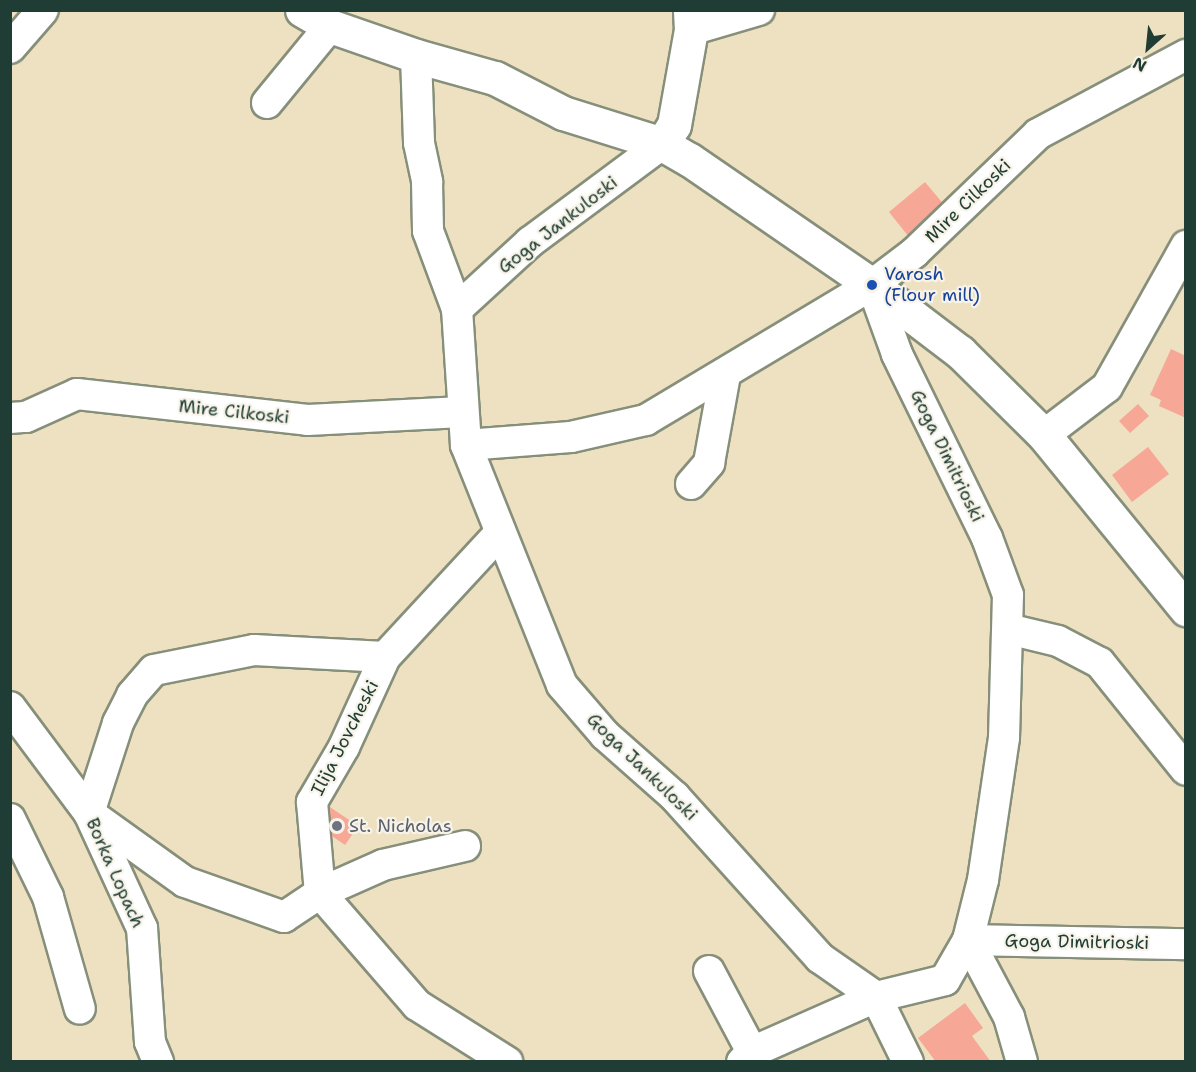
<!DOCTYPE html>
<style>
body{margin:0}
#map{position:relative;width:1196px;height:1072px;overflow:hidden;background:#eee1c1;font-family:"Shantell Sans",sans-serif}
div>[style]{position:absolute}
.building>*{inset:0;background:#f7a796}
.roads{filter:drop-shadow(2px 0 #868f7a) drop-shadow(-2px 0 #868f7a) drop-shadow(0 2px #868f7a) drop-shadow(0 -2px #868f7a)}
.minor>*{height:30px;margin:-15px;padding:0 15px;transform-origin:15px;border-radius:15px;background:#fff}
.tertiary>*{height:33px;margin:-16.5px;padding:0 16.5px;transform-origin:16.5px;border-radius:16.5px;background:#fff}
.dots>*{width:16px;height:16px;translate:-50% -50%;box-sizing:border-box;border:3px solid #f7f3e8;border-radius:50%}
span{translate:-50% -50%;white-space:nowrap;text-align:center;line-height:1.15;-webkit-text-stroke:4.5px #f7f3e8;paint-order:stroke}
.street-label{font-size:18px;color:#1f3d34}
.transit-label{font-size:18px;color:#164399}
.left{translate:0 -50%;text-align:left}
.worship-label{font-size:18px;color:#5b616d}
.frame{position:absolute;inset:0;border:12px solid #1f3d34;pointer-events:none}
.north{position:absolute;left:1118px;top:18px;width:60px;height:60px;-webkit-text-stroke:4px #f7f3e8;paint-order:stroke;rotate:207deg;font-size:16px;font-weight:700;line-height:24px;text-align:center;color:#1f3d34}
.north::after{content:'';display:block;margin:auto;width:21px;height:27px;background:#1f3d34;clip-path:polygon(50% 0,100% 100%,50% 72%,0 100%)}
</style>
<div id="map">
<div class="building">
<div style="clip-path:polygon(925px 182px,946px 207px,909px 237px,889px 212px)"></div>
<div style="clip-path:polygon(1171px 349px,1186px 356px,1186px 418px,1159px 406px,1161px 400px,1150px 395px)"></div>
<div style="clip-path:polygon(1138px 404px,1149px 416px,1130px 433px,1119px 421px)"></div>
<div style="clip-path:polygon(1148px 447px,1169px 474px,1132px 502px,1112px 475px)"></div>
<div style="clip-path:polygon(330px 807px,358px 826px,345px 845px,317px 826px)"></div>
<div style="clip-path:polygon(965px 1003px,983px 1028px,972px 1036px,991px 1062px,936px 1062px,918px 1038px)"></div>
</div>
<div class="roads">
<div class="minor">
<div style="left:691px;top:30px;width:71px;rotate:-16.4deg"></div>
<div style="left:10px;top:48px;width:50px;rotate:-49deg"></div>
<div style="left:416px;top:56px;width:87px;rotate:88deg"></div>
<div style="left:419px;top:143px;width:40px;rotate:78deg"></div>
<div style="left:427px;top:182px;width:49px;rotate:88.8deg"></div>
<div style="left:428px;top:231px;width:83px;rotate:69.6deg"></div>
<div style="left:457px;top:309px;width:136px;rotate:86.2deg"></div>
<div style="left:466px;top:445px;width:258px;rotate:68.2deg"></div>
<div style="left:562px;top:685px;width:66px;rotate:49.3deg"></div>
<div style="left:605px;top:735px;width:94px;rotate:41.5deg"></div>
<div style="left:675px;top:797px;width:217px;rotate:48deg"></div>
<div style="left:820px;top:958px;width:68px;rotate:34.9deg"></div>
<div style="left:876px;top:997px;width:72px;rotate:63.8deg"></div>
<div style="left:267px;top:103px;width:99px;rotate:-50.7deg"></div>
<div style="left:457px;top:309px;width:99px;rotate:-42.5deg"></div>
<div style="left:530px;top:242px;width:164px;rotate:-36.6deg"></div>
<div style="left:10px;top:418px;width:16px;rotate:-4deg"></div>
<div style="left:26px;top:417px;width:56px;rotate:-24.3deg"></div>
<div style="left:77px;top:394px;width:232px;rotate:6.4deg"></div>
<div style="left:308px;top:420px;width:154px;rotate:-3deg"></div>
<div style="left:1044px;top:435px;width:79px;rotate:-37.3deg"></div>
<div style="left:1107px;top:387px;width:162px;rotate:-60.7deg"></div>
<div style="left:466px;top:445px;width:105px;rotate:-4.4deg"></div>
<div style="left:571px;top:437px;width:77px;rotate:-12.8deg"></div>
<div style="left:646px;top:420px;width:263px;rotate:-30.9deg"></div>
<div style="left:872px;top:285px;width:53px;rotate:-37.3deg"></div>
<div style="left:914px;top:253px;width:172px;rotate:-43.8deg"></div>
<div style="left:1038px;top:134px;width:168px;rotate:-28.1deg"></div>
<div style="left:691px;top:484px;width:28px;rotate:-49deg"></div>
<div style="left:709px;top:463px;width:89px;rotate:-79.7deg"></div>
<div style="left:1008px;top:629px;width:51px;rotate:13.5deg"></div>
<div style="left:1058px;top:641px;width:47px;rotate:27.6deg"></div>
<div style="left:1100px;top:663px;width:137px;rotate:51.2deg"></div>
<div style="left:385px;top:657px;width:99px;rotate:114.5deg"></div>
<div style="left:344px;top:747px;width:64px;rotate:120.2deg"></div>
<div style="left:312px;top:802px;width:91px;rotate:85deg"></div>
<div style="left:320px;top:893px;width:148px;rotate:49.1deg"></div>
<div style="left:417px;top:1005px;width:107px;rotate:32.3deg"></div>
<div style="left:10px;top:707px;width:132px;rotate:53.3deg"></div>
<div style="left:89px;top:813px;width:127px;rotate:65.3deg"></div>
<div style="left:142px;top:928px;width:114px;rotate:86deg"></div>
<div style="left:150px;top:1042px;width:22px;rotate:68deg"></div>
<div style="left:10px;top:819px;width:87px;rotate:64deg"></div>
<div style="left:48px;top:897px;width:116px;rotate:74.1deg"></div>
<div style="left:465px;top:846px;width:84px;rotate:167deg"></div>
<div style="left:383px;top:865px;width:69px;rotate:156deg"></div>
<div style="left:320px;top:893px;width:43px;rotate:146.3deg"></div>
<div style="left:284px;top:917px;width:105px;rotate:-160.5deg"></div>
<div style="left:185px;top:882px;width:118px;rotate:-144.3deg"></div>
<div style="left:89px;top:813px;width:95px;rotate:-72.1deg"></div>
<div style="left:118px;top:723px;width:31px;rotate:-63deg"></div>
<div style="left:132px;top:695px;width:33px;rotate:-49deg"></div>
<div style="left:154px;top:670px;width:102px;rotate:-11.3deg"></div>
<div style="left:254px;top:650px;width:131px;rotate:3.1deg"></div>
<div style="left:385px;top:657px;width:169px;rotate:-47.2deg"></div>
<div style="left:709px;top:971px;width:92px;rotate:62deg"></div>
<div style="left:742px;top:1062px;width:14px;rotate:-45deg"></div>
<div style="left:752px;top:1052px;width:136px;rotate:-23.9deg"></div>
<div style="left:876px;top:997px;width:71px;rotate:-13.8deg"></div>
<div style="left:945px;top:980px;width:46px;rotate:-60.1deg"></div>
<div style="left:968px;top:940px;width:62px;rotate:-76deg"></div>
<div style="left:983px;top:880px;width:144px;rotate:-81.6deg"></div>
<div style="left:1004px;top:738px;width:143px;rotate:-88.4deg"></div>
<div style="left:1008px;top:595px;width:61px;rotate:-110.2deg"></div>
<div style="left:987px;top:538px;width:205px;rotate:-116.1deg"></div>
<div style="left:897px;top:354px;width:73px;rotate:-109.9deg"></div>
<div style="left:1022px;top:1062px;width:47px;rotate:-106.1deg"></div>
<div style="left:1009px;top:1017px;width:87px;rotate:-118deg"></div>
<div style="left:968px;top:940px;width:218px;rotate:1.1deg"></div>
</div>
<div class="tertiary">
<div style="left:302px;top:10px;width:32px;rotate:30deg"></div>
<div style="left:330px;top:26px;width:91px;rotate:19.2deg"></div>
<div style="left:416px;top:56px;width:82px;rotate:15.6deg"></div>
<div style="left:495px;top:78px;width:76px;rotate:27.2deg"></div>
<div style="left:563px;top:113px;width:104px;rotate:17.4deg"></div>
<div style="left:662px;top:144px;width:32px;rotate:30deg"></div>
<div style="left:690px;top:160px;width:221px;rotate:34.5deg"></div>
<div style="left:872px;top:285px;width:111px;rotate:37.3deg"></div>
<div style="left:960px;top:352px;width:118px;rotate:44.7deg"></div>
<div style="left:1044px;top:435px;width:225px;rotate:50.8deg"></div>
<div style="left:662px;top:144px;width:22px;rotate:-58deg"></div>
<div style="left:674px;top:125px;width:97px;rotate:-79.9deg"></div>
<div style="left:691px;top:30px;width:20px;rotate:-93deg"></div>
</div>
</div>
<div class="dots">
<div style="left:872px;top:285px;background:#1a4fb4"></div>
<div style="left:337px;top:826px;background:#6b7280"></div>
</div>
<div class="street-label">
<span style="left:968px;top:201px;rotate:-44deg">Mire Cilkoski</span>
<span style="left:558px;top:225px;rotate:-38deg">Goga Jankuloski</span>
<span style="left:234px;top:412px;rotate:6deg">Mire Cilkoski</span>
<span style="left:947px;top:456px;rotate:64deg">Goga Dimitrioski</span>
<span style="left:345px;top:738px;rotate:-63deg">Ilija Jovcheski</span>
<span style="left:642px;top:767px;rotate:44deg">Goga Jankuloski</span>
<span style="left:115px;top:873px;rotate:66deg">Borka Lopach</span>
<span style="left:1077px;top:942px;rotate:1deg">Goga Dimitrioski</span>
</div>
<div class="transit-label">
<span class="left" style="left:884px;top:285px">Varosh<br>(Flour mill)</span>
</div>
<div class="worship-label">
<span class="left" style="left:349px;top:826px">St. Nicholas</span>
</div>
<div class="frame"></div>
<div class="north">N</div>
</div>
